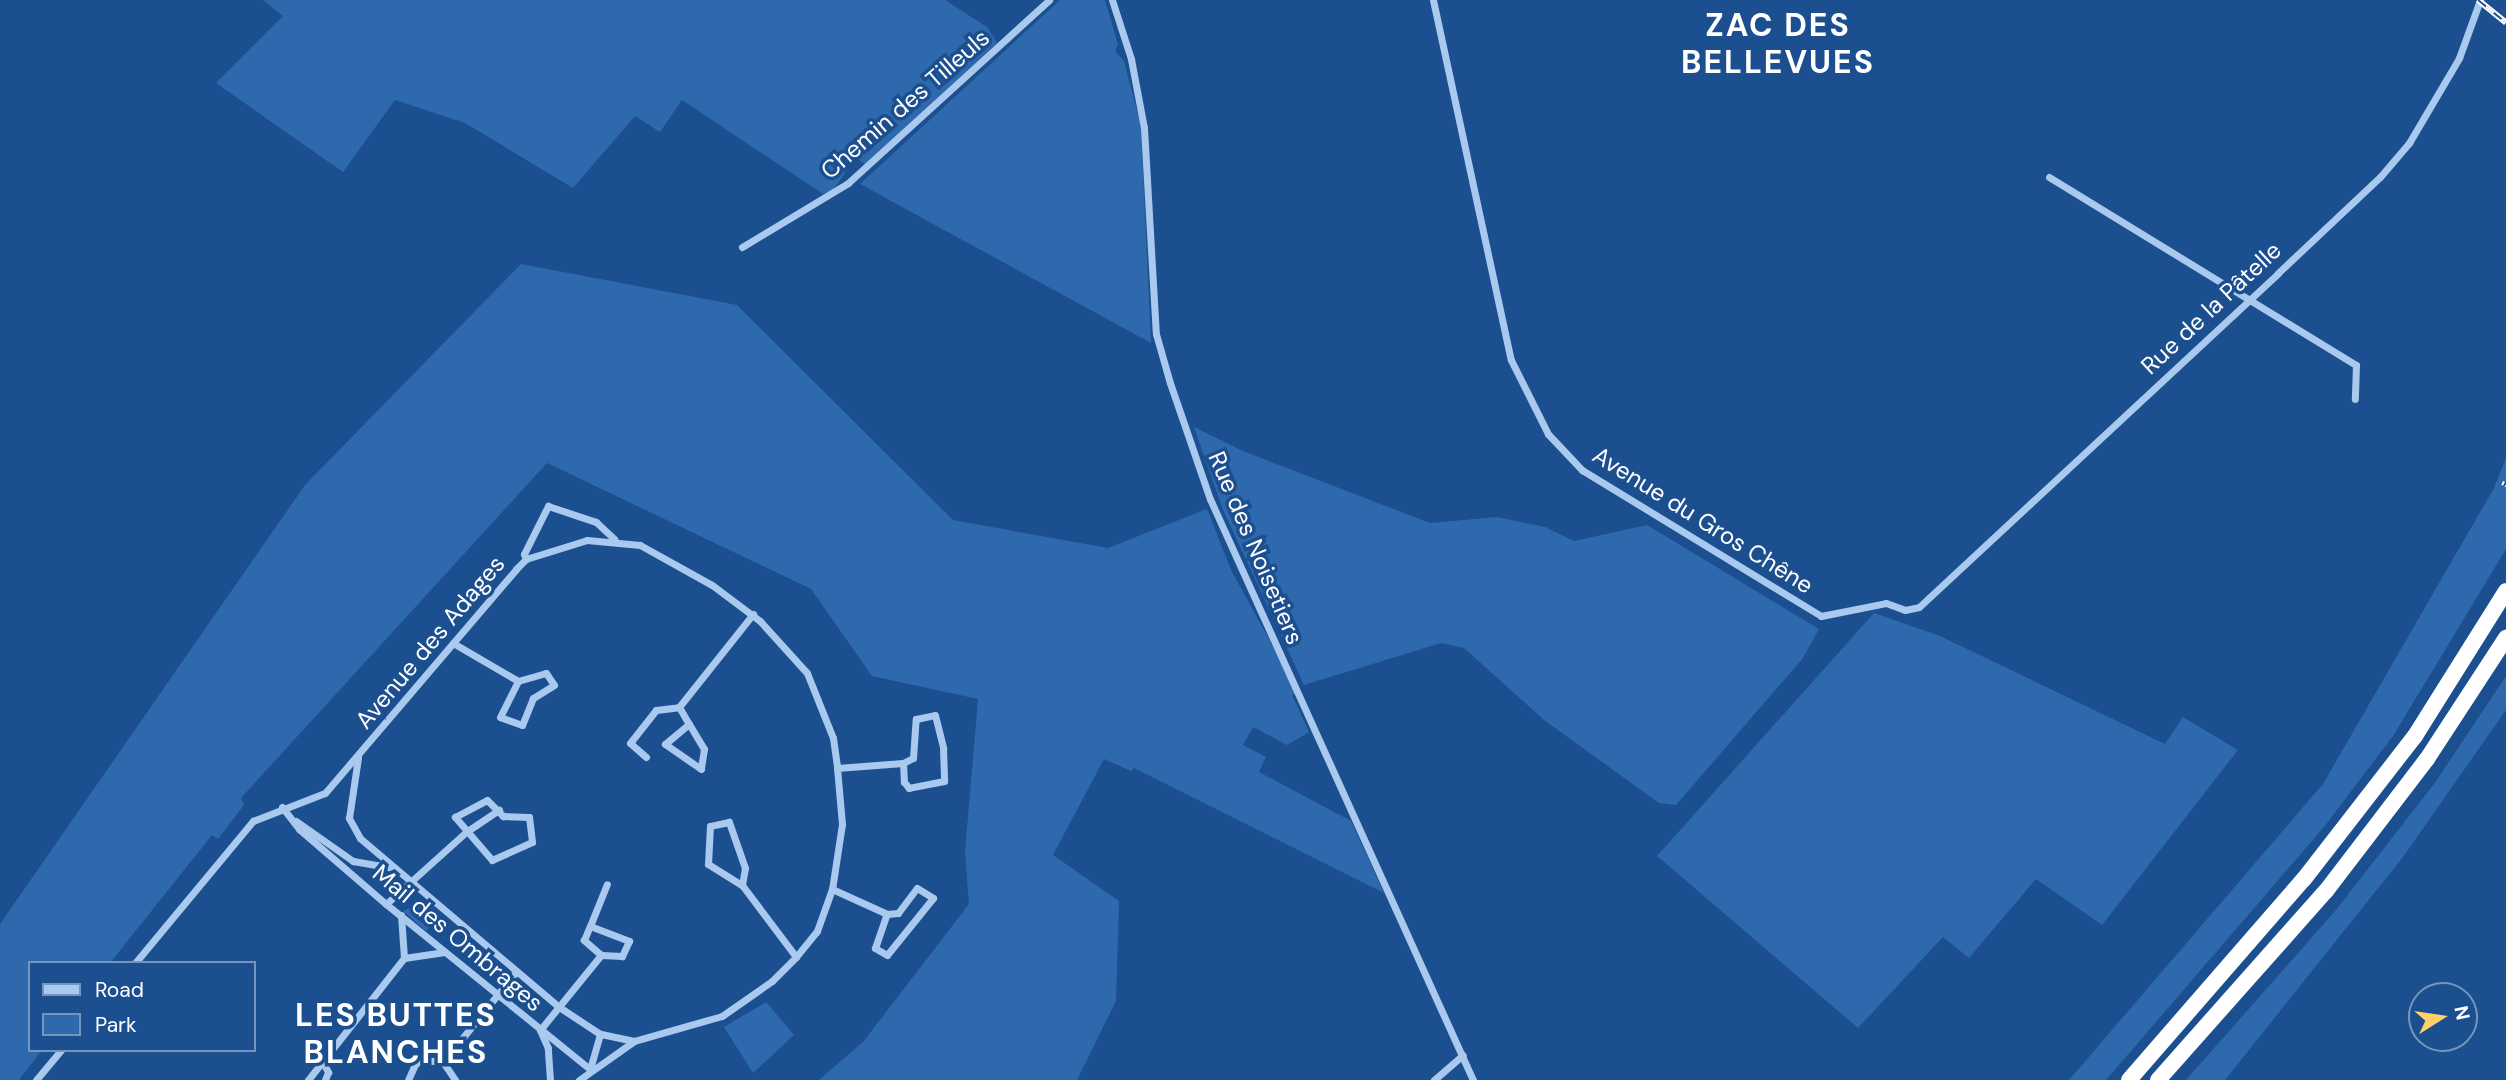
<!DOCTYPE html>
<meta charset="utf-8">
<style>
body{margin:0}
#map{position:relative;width:2506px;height:1080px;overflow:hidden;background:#1b4f8f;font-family:"DM Sans",sans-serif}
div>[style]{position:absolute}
.green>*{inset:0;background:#2e69ad}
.minor>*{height:7px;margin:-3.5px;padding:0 3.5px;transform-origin:3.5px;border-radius:3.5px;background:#a9c9ee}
.motorway>*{height:16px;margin:-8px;padding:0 8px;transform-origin:8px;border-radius:8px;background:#fff}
.rail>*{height:6px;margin-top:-3px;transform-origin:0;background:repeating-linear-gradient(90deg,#1b4f8f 0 10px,#fff 0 20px);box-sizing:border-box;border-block:2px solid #fff}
span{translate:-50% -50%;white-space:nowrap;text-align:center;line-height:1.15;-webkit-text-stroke:7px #1b4f8f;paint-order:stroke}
.street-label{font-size:24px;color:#fff}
.district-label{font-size:32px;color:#fff;font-weight:700;letter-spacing:2px}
.legend{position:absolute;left:28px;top:961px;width:228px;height:91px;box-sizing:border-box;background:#1b4f8f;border:2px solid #7695bc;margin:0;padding:9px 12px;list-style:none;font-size:21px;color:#fff}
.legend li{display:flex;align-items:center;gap:14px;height:35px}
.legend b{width:35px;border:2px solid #7695bc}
.north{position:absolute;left:2408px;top:982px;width:70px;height:70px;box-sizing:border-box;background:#1b4f8f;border:2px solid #7695bc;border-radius:50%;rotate:78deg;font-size:19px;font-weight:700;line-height:28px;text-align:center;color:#fff}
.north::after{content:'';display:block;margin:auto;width:24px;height:32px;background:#ffd166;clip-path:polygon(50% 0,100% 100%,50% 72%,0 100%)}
</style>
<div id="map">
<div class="green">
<div style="clip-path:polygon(263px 0,945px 0,987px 27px,997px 43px,865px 164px,856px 158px,833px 190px,823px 194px,682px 100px,660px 132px,635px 116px,573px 188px,465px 123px,395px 100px,343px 172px,216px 83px,283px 16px)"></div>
<div style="clip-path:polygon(1060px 0,1105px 0,1118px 44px,1115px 51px,1124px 61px,1141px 126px,1151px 343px,860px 184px)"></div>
<div style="clip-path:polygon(521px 264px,737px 305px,953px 520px,1108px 548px,1207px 509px,1231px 570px,1299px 694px,1292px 695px,1309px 732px,1287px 745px,1253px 727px,1243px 745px,1266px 757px,1259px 772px,1351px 821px,1384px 893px,1134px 768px,1131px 771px,1104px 759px,1053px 855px,1119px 901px,1116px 1001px,1077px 1080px,819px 1080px,863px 1042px,969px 904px,965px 852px,978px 699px,872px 676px,811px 589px,547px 463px,241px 798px,244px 805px,218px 839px,212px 835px,110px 963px,30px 963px,30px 1050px,42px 1050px,19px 1080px,0 1080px,0 924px,305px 485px)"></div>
<div style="clip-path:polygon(1194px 427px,1243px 451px,1430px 523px,1497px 517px,1545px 527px,1574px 541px,1647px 525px,1819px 629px,1803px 658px,1676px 805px,1659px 803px,1544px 720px,1464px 648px,1441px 643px,1304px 685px,1223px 510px)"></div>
<div style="clip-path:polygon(2506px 458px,2506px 549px,2393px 736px,2324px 827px,2106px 1080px,2069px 1080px,2323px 784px,2494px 488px)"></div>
<div style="clip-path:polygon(1874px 613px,1940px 636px,2165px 744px,2183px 717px,2238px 750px,2102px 925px,2036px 879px,1969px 958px,1943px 937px,1858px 1028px,1657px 856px)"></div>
<div style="clip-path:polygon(2506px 676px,2506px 710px,2403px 857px,2225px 1080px,2186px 1080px,2336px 910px,2434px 784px)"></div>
<div style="clip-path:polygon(425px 901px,441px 915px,426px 931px,403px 911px)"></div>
<div style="clip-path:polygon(766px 1002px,794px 1035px,753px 1073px,724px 1027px)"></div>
</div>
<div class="minor">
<div style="left:1112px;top:0;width:62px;rotate:72.1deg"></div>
<div style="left:1131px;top:59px;width:70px;rotate:79.3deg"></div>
<div style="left:1144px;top:128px;width:206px;rotate:86.7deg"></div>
<div style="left:1156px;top:334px;width:51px;rotate:74.1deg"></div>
<div style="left:1170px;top:383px;width:123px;rotate:71deg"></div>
<div style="left:1210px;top:499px;width:638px;rotate:65.65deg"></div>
<div style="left:1433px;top:0;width:368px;rotate:77.8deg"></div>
<div style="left:1511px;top:360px;width:83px;rotate:63.4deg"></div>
<div style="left:1548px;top:434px;width:50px;rotate:46.6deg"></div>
<div style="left:1582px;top:470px;width:280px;rotate:31.4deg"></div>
<div style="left:1821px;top:616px;width:66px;rotate:-11.3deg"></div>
<div style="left:1886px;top:603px;width:20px;rotate:20deg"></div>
<div style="left:1905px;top:610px;width:14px;rotate:-12deg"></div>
<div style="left:1919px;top:607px;width:490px;rotate:-42.9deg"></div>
<div style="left:2278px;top:273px;width:140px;rotate:-43.3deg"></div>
<div style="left:2380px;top:177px;width:45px;rotate:-49.5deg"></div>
<div style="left:2409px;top:143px;width:99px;rotate:-59.5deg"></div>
<div style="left:2459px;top:58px;width:62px;rotate:-70.1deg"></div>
<div style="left:2049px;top:177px;width:360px;rotate:31.5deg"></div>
<div style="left:2356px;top:365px;width:34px;rotate:92deg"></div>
<div style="left:742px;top:247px;width:124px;rotate:-31.1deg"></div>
<div style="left:848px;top:183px;width:272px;rotate:-42.3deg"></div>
<div style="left:526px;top:559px;width:5px;rotate:-112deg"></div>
<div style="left:524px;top:554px;width:54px;rotate:-63.4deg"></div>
<div style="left:548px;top:506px;width:51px;rotate:18.4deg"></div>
<div style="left:596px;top:522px;width:25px;rotate:43deg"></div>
<div style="left:453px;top:643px;width:75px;rotate:30.3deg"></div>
<div style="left:518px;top:681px;width:29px;rotate:-16deg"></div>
<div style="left:546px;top:673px;width:14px;rotate:56deg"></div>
<div style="left:554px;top:685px;width:25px;rotate:148deg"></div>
<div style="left:533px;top:698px;width:29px;rotate:112deg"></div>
<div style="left:522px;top:725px;width:23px;rotate:-160deg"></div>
<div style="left:500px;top:717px;width:40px;rotate:-63.4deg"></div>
<div style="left:679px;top:707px;width:20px;rotate:60deg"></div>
<div style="left:689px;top:724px;width:29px;rotate:59deg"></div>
<div style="left:704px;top:749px;width:20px;rotate:99deg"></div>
<div style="left:701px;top:769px;width:44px;rotate:-145.2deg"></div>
<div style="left:665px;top:744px;width:31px;rotate:-40deg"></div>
<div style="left:679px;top:707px;width:119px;rotate:-51.5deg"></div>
<div style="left:646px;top:757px;width:21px;rotate:-139deg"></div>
<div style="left:630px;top:743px;width:42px;rotate:-51.8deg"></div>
<div style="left:656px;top:710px;width:23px;rotate:-7deg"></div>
<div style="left:837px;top:768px;width:66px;rotate:-4.3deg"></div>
<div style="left:903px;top:763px;width:11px;rotate:-27deg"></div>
<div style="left:913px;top:758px;width:39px;rotate:-86deg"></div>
<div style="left:916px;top:719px;width:19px;rotate:-12deg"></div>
<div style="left:935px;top:715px;width:34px;rotate:76deg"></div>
<div style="left:943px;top:748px;width:33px;rotate:88deg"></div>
<div style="left:944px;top:781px;width:36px;rotate:169deg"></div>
<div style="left:909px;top:788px;width:8px;rotate:-130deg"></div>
<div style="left:904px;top:782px;width:19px;rotate:-93deg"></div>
<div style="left:487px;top:800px;width:23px;rotate:45deg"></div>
<div style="left:503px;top:816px;width:26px;rotate:2deg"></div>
<div style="left:529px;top:817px;width:25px;rotate:83deg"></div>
<div style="left:532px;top:842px;width:44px;rotate:155.8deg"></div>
<div style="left:492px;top:860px;width:57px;rotate:-130.7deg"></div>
<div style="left:455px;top:817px;width:36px;rotate:-28deg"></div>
<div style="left:282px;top:807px;width:28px;rotate:52deg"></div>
<div style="left:299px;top:829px;width:115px;rotate:40.8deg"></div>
<div style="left:386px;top:904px;width:262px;rotate:39deg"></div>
<div style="left:590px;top:1069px;width:36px;rotate:-74deg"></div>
<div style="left:296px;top:821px;width:70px;rotate:35.1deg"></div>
<div style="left:353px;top:861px;width:41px;rotate:9.9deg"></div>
<div style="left:742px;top:885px;width:17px;rotate:-80deg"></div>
<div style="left:745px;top:868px;width:49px;rotate:-109.2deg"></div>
<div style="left:729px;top:822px;width:19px;rotate:168deg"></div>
<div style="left:710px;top:826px;width:38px;rotate:93deg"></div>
<div style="left:708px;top:864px;width:40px;rotate:32deg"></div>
<div style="left:742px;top:885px;width:90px;rotate:53.1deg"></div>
<div style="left:832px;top:889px;width:60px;rotate:24.4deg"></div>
<div style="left:887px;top:914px;width:11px;rotate:-5deg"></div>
<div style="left:898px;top:913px;width:31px;rotate:-53deg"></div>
<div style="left:917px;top:888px;width:19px;rotate:32deg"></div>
<div style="left:933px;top:898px;width:73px;rotate:128.9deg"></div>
<div style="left:887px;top:955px;width:14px;rotate:-150deg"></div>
<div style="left:875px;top:948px;width:36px;rotate:-71deg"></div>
<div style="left:386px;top:904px;width:108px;rotate:-42deg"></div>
<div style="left:466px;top:832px;width:40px;rotate:-34deg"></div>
<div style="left:401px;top:915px;width:43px;rotate:86deg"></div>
<div style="left:590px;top:926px;width:42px;rotate:21deg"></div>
<div style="left:629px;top:941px;width:17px;rotate:115deg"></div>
<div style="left:622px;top:956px;width:21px;rotate:-177deg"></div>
<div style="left:601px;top:955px;width:23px;rotate:-139deg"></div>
<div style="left:584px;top:940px;width:15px;rotate:-67deg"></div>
<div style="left:590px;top:926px;width:45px;rotate:-68deg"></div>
<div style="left:135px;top:963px;width:185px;rotate:-50.3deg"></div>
<div style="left:253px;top:821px;width:77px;rotate:-21.3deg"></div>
<div style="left:325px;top:793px;width:294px;rotate:-49.5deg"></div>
<div style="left:516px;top:569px;width:14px;rotate:-45deg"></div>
<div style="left:526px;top:559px;width:64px;rotate:-17.3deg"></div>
<div style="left:587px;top:540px;width:53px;rotate:5.4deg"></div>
<div style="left:640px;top:545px;width:82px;rotate:29.1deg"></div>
<div style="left:712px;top:585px;width:60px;rotate:36.9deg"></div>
<div style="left:760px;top:621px;width:70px;rotate:47.9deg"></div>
<div style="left:807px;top:673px;width:70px;rotate:68.2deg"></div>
<div style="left:833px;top:738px;width:30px;rotate:82deg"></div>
<div style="left:837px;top:768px;width:56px;rotate:84.9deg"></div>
<div style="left:842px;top:824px;width:66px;rotate:98.7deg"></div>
<div style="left:832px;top:889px;width:45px;rotate:109.7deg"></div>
<div style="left:817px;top:931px;width:33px;rotate:129deg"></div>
<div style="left:796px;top:957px;width:34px;rotate:135deg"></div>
<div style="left:772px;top:981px;width:61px;rotate:145deg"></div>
<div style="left:722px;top:1016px;width:91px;rotate:164.1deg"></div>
<div style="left:634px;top:1041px;width:35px;rotate:-168deg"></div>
<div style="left:600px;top:1034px;width:49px;rotate:-146.6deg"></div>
<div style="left:559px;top:1007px;width:261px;rotate:-139.7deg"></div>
<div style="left:360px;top:838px;width:23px;rotate:-119deg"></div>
<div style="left:349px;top:818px;width:61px;rotate:-81.5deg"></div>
<div style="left:322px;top:1061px;width:13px;rotate:61deg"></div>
<div style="left:328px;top:1072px;width:9px;rotate:111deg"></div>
<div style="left:443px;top:1062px;width:116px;rotate:-51deg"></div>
<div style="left:36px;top:1080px;width:39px;rotate:-50deg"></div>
<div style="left:308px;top:1080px;width:155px;rotate:-51.8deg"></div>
<div style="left:404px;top:958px;width:41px;rotate:-8.3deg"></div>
<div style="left:408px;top:1080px;width:17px;rotate:-66deg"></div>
<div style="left:415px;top:1064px;width:9px;rotate:-27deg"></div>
<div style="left:423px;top:1060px;width:20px;rotate:6deg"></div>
<div style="left:443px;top:1062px;width:22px;rotate:56deg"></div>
<div style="left:550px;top:1080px;width:32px;rotate:-94deg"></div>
<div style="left:548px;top:1048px;width:20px;rotate:-114deg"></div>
<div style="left:540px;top:1030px;width:97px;rotate:-50.9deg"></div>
<div style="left:579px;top:1080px;width:67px;rotate:-35.3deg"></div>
<div style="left:1434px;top:1080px;width:38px;rotate:-41deg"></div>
</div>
<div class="motorway">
<div style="left:2129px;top:1080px;width:267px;rotate:-49deg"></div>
<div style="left:2304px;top:879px;width:181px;rotate:-52.2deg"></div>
<div style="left:2415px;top:736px;width:171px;rotate:-57.9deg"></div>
<div style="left:2158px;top:1080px;width:253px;rotate:-48.4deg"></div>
<div style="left:2326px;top:891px;width:166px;rotate:-52.6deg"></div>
<div style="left:2427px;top:759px;width:145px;rotate:-56.9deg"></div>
</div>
<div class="rail">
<div style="left:2478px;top:0;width:36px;rotate:39deg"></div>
<div style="left:2504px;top:486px;width:4px;rotate:-63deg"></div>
</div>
<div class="street-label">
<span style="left:905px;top:104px;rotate:-41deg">Chemin des Tilleuls</span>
<span style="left:2211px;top:308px;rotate:-43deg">Rue de la Pâtelle</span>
<span style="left:1703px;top:520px;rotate:32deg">Avenue du Gros Chêne</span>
<span style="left:1256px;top:548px;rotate:67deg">Rue des Noisetiers</span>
<span style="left:430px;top:642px;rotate:-50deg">Avenue des Adages</span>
<span style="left:458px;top:938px;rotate:40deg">Mail des Ombrages</span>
</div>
<div class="district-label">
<span style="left:1778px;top:44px">ZAC DES<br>BELLEVUES</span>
<span style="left:396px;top:1034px">LES BUTTES<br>BLANCHES</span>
</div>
<ul class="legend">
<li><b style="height:9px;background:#a9c9ee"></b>Road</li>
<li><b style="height:19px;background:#2e69ad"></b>Park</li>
</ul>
<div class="north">N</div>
</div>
